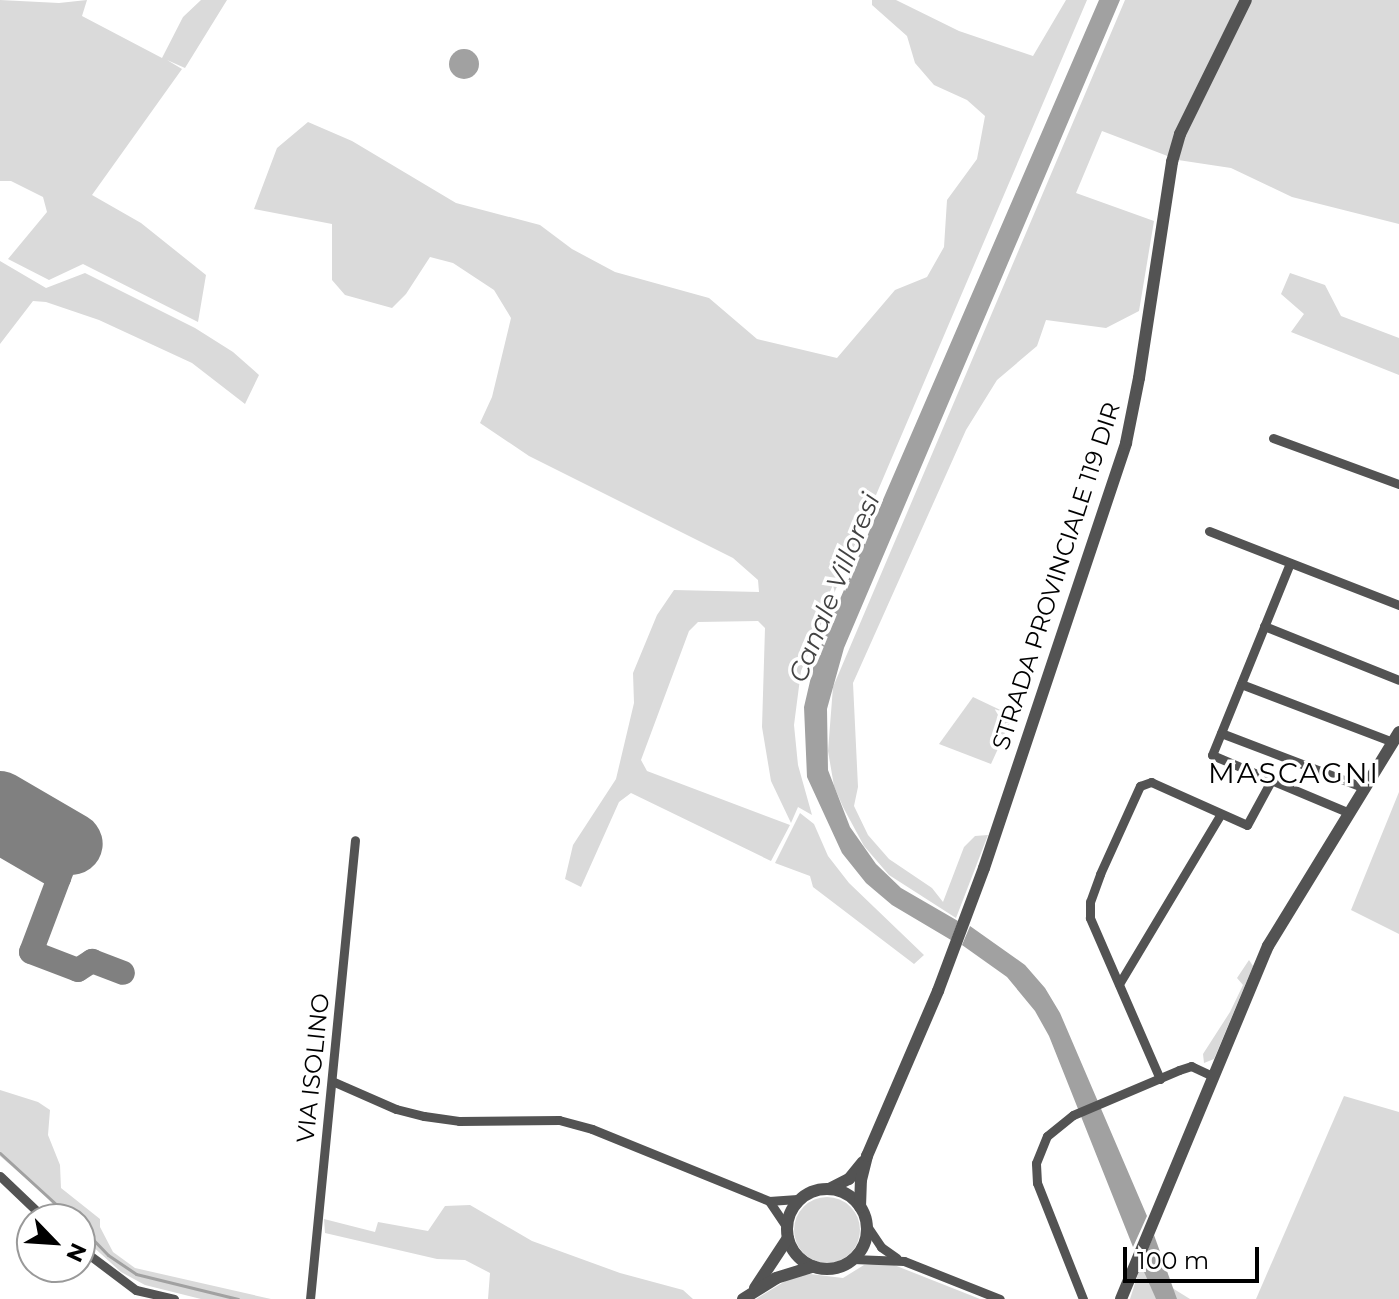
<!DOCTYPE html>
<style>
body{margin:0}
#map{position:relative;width:1399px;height:1299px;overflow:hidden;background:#fff;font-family:Montserrat,sans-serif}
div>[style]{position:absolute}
.green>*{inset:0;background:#dadada}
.round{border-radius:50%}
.water>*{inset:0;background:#a1a1a1}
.stream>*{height:3px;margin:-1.5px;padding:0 1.5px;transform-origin:1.5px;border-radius:1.5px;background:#a1a1a1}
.taxiway>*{height:24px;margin:-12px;padding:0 12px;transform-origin:12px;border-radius:12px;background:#808080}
.runway>*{height:62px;margin:-31px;padding:0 31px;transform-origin:31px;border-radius:31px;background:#808080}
.minor>*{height:9px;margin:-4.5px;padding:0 4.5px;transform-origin:4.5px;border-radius:4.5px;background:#535353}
.tertiary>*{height:12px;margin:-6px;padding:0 6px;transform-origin:6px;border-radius:6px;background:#535353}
.tertiary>.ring{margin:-6px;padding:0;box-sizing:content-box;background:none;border:12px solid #535353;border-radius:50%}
span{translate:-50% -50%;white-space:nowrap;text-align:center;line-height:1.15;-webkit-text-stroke:7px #fff;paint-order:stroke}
.street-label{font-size:24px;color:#000}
.water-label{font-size:26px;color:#424242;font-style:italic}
.quarter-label{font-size:28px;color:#000;letter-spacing:2px}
.north{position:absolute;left:16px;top:1203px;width:80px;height:80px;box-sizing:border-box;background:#fff;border:2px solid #999;border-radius:50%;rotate:115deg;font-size:22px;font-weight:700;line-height:32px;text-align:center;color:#000}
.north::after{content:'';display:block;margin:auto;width:28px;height:36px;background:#000;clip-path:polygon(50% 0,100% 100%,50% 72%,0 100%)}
.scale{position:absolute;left:1123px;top:1247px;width:136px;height:36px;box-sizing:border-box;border:4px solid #000;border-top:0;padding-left:10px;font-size:24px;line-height:28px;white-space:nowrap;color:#000;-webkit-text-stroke:6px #fff;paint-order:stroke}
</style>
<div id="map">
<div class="green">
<div style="clip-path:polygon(0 0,59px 3px,87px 0,82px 16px,162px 58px,183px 17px,201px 0,227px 0,185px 68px,167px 60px,182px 69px,92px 195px,141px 223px,206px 275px,198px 322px,83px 264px,49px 280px,8px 259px,47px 212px,43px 197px,11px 181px,0 181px)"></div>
<div style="clip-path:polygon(872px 0,896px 0,959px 31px,1033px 56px,1066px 0,1087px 0,801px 671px,794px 725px,798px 765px,812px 815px,798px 807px,791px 823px,771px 781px,762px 727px,765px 628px,758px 621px,698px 622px,689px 631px,641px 760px,647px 771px,790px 825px,771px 861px,631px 793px,619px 802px,581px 887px,565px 879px,573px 845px,616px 779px,634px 703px,633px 673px,657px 615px,674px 590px,759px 592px,758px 580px,733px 558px,529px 456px,480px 423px,492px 397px,511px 318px,494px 290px,453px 263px,430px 257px,406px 294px,392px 308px,345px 295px,332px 280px,332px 224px,254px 209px,277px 148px,308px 122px,352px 141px,456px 203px,540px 225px,572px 249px,615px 272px,709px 298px,757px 339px,837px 358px,895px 290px,927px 277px,944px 247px,947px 200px,977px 159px,985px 116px,967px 100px,934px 85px,915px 63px,907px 36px,872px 5px)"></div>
<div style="clip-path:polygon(1125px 0,1399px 0,1399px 224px,1292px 197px,1231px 168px,1178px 160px,1102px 131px,1076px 193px,1154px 221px,1139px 311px,1106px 328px,1046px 320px,1037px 346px,997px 380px,966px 430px,853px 683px,858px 787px,854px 806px,868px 835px,889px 859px,932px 888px,943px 902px,964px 847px,975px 836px,988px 835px,956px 918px,889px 875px,864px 846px,843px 807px,834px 786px,828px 751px,833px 687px)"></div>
<div style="clip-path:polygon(0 261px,46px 288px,85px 273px,195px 328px,233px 352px,259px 375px,245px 404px,192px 363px,99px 320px,46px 302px,33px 301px,0 344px)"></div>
<div style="clip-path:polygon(1290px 273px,1325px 285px,1341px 316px,1399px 338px,1399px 375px,1291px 332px,1304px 314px,1281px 294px)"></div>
<div style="clip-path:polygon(973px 697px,1013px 716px,991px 764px,939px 744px)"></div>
<div style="clip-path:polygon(1399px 792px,1399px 934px,1351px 910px)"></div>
<div style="clip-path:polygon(800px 813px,814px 824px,828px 856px,849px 883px,924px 955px,914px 964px,813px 887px,810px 876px,775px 863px)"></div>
<div style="clip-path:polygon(1249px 960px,1253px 966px,1214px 1059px,1204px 1063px,1203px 1054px,1230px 1012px,1243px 985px,1237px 978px)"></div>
<div style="clip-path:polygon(0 1090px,38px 1102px,50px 1110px,48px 1135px,60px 1165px,61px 1188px,100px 1219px,100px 1227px,113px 1252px,135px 1268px,271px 1299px,201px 1299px,145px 1285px,121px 1272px,80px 1235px,80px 1219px,66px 1219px,44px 1194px,0 1156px)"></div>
<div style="clip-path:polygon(1344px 1096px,1399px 1112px,1399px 1299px,1256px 1299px)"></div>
<div class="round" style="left:794px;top:1197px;width:66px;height:66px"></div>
<div style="clip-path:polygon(470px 1205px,532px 1241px,620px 1273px,683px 1290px,693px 1299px,488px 1299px,490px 1273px,465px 1260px,437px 1259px,325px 1233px,324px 1219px,375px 1232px,378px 1222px,428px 1231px,445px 1206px)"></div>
<div style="clip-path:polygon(889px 1263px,980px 1299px,756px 1299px,792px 1277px,810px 1274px,843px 1278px,864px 1265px)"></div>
<div style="clip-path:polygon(1140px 1268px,1190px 1299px,1130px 1299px)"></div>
</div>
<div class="water">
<div style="clip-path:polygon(1099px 0,1120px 0,844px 648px,827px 709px,828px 770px,850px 827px,876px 864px,901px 888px,958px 921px,951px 940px,892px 905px,866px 883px,842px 853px,807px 777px,804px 707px,814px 664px,834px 613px)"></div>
<div class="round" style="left:449px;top:49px;width:30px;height:30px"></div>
<div style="clip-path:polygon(970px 926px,1025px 965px,1045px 988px,1060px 1013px,1147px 1216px,1133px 1247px,1049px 1036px,1035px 1011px,1007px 977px,962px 945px)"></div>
<div style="clip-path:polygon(1154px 1235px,1177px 1299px,1156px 1299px,1141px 1265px)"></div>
</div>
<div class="stream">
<div style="left:0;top:1153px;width:98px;rotate:42.5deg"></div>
<div style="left:80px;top:1226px;width:40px;rotate:46deg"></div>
<div style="left:108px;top:1255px;width:34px;rotate:34deg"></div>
<div style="left:136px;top:1274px;width:105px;rotate:13.8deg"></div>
</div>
<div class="taxiway">
<div style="left:0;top:844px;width:68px;rotate:30deg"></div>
<div style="left:59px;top:878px;width:36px;rotate:-69deg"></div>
<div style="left:59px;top:878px;width:79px;rotate:110.7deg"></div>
<div style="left:31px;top:952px;width:50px;rotate:21deg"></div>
<div style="left:78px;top:970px;width:17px;rotate:-33deg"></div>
<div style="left:92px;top:961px;width:33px;rotate:21deg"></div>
</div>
<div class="runway">
<div style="left:0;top:802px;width:83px;rotate:30.3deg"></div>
</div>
<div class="minor">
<div style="left:1273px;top:438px;width:134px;rotate:20.1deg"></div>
<div style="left:1209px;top:531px;width:204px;rotate:21.3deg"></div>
<div style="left:1290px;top:563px;width:207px;rotate:112.1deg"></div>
<div style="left:1212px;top:755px;width:149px;rotate:22.9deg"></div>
<div style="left:1264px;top:626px;width:145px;rotate:21.8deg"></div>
<div style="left:1241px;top:684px;width:163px;rotate:20.9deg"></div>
<div style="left:1221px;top:733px;width:154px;rotate:20.9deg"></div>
<div style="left:1119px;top:984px;width:197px;rotate:-59.1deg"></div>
<div style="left:1160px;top:1079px;width:176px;rotate:-113.5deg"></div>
<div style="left:1090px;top:918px;width:16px;rotate:-90deg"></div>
<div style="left:1090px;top:902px;width:30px;rotate:-70deg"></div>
<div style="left:1100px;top:874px;width:97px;rotate:-65.6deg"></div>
<div style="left:1140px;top:786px;width:12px;rotate:-20deg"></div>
<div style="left:1151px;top:782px;width:105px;rotate:24.1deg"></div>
<div style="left:1247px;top:825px;width:52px;rotate:-61.5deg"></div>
<div style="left:332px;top:1081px;width:70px;rotate:23.6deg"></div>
<div style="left:396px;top:1109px;width:29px;rotate:14deg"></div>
<div style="left:424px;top:1116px;width:35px;rotate:8deg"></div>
<div style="left:459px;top:1121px;width:100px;rotate:-0.6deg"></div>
<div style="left:559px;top:1120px;width:34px;rotate:15deg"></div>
<div style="left:592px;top:1129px;width:191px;rotate:22.1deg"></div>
<div style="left:769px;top:1201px;width:32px;rotate:-4deg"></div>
<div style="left:0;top:1176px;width:62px;rotate:43.7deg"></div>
<div style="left:769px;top:1201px;width:32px;rotate:56deg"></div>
<div style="left:867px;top:1226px;width:25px;rotate:56deg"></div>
<div style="left:881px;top:1247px;width:19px;rotate:35deg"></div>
<div style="left:80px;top:1248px;width:70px;rotate:36.9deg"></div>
<div style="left:136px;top:1290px;width:39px;rotate:13deg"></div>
<div style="left:853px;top:1259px;width:51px;rotate:2.2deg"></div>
<div style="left:904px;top:1261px;width:103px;rotate:21.6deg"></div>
<div style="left:310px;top:1299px;width:461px;rotate:-84.4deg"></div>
<div style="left:1083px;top:1299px;width:125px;rotate:-111.6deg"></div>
<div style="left:1037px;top:1183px;width:20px;rotate:-93deg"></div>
<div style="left:1036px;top:1163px;width:29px;rotate:-68deg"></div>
<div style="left:1047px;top:1136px;width:33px;rotate:-39deg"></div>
<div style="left:1073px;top:1115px;width:115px;rotate:-23deg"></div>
<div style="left:1179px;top:1070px;width:13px;rotate:-18deg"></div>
<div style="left:1191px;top:1066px;width:23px;rotate:25deg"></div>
</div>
<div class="tertiary">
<div style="left:829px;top:1189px;width:22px;rotate:-27deg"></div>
<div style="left:849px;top:1179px;width:22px;rotate:-51deg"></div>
<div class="ring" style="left:787px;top:1189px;width:68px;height:68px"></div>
<div style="left:860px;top:1207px;width:27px;rotate:-88deg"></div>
<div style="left:861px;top:1180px;width:25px;rotate:-76deg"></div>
<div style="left:867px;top:1156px;width:180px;rotate:-66.7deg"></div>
<div style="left:938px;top:991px;width:131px;rotate:-69.5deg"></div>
<div style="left:984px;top:868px;width:448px;rotate:-71.5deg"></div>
<div style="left:1126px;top:443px;width:66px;rotate:-78.7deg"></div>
<div style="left:1139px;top:378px;width:219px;rotate:-81.3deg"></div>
<div style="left:1172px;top:162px;width:29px;rotate:-74deg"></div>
<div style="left:1180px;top:134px;width:149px;rotate:-63.8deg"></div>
<div style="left:755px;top:1288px;width:60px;rotate:-56.6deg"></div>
<div style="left:743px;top:1299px;width:39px;rotate:-32deg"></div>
<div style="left:776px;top:1278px;width:39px;rotate:-17deg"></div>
<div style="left:1121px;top:1299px;width:382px;rotate:-67.4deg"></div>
<div style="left:1268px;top:946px;width:251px;rotate:-58.5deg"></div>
</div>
<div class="street-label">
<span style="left:1056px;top:576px;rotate:-72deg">STRADA PROVINCIALE 119 DIR</span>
<span style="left:313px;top:1068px;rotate:-84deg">VIA ISOLINO</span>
</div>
<div class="water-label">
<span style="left:835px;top:588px;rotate:-68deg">Canale Villoresi</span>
</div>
<div class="quarter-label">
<span style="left:1294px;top:773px">MASCAGNI</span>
</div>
<div class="north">N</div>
<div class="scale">100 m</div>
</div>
